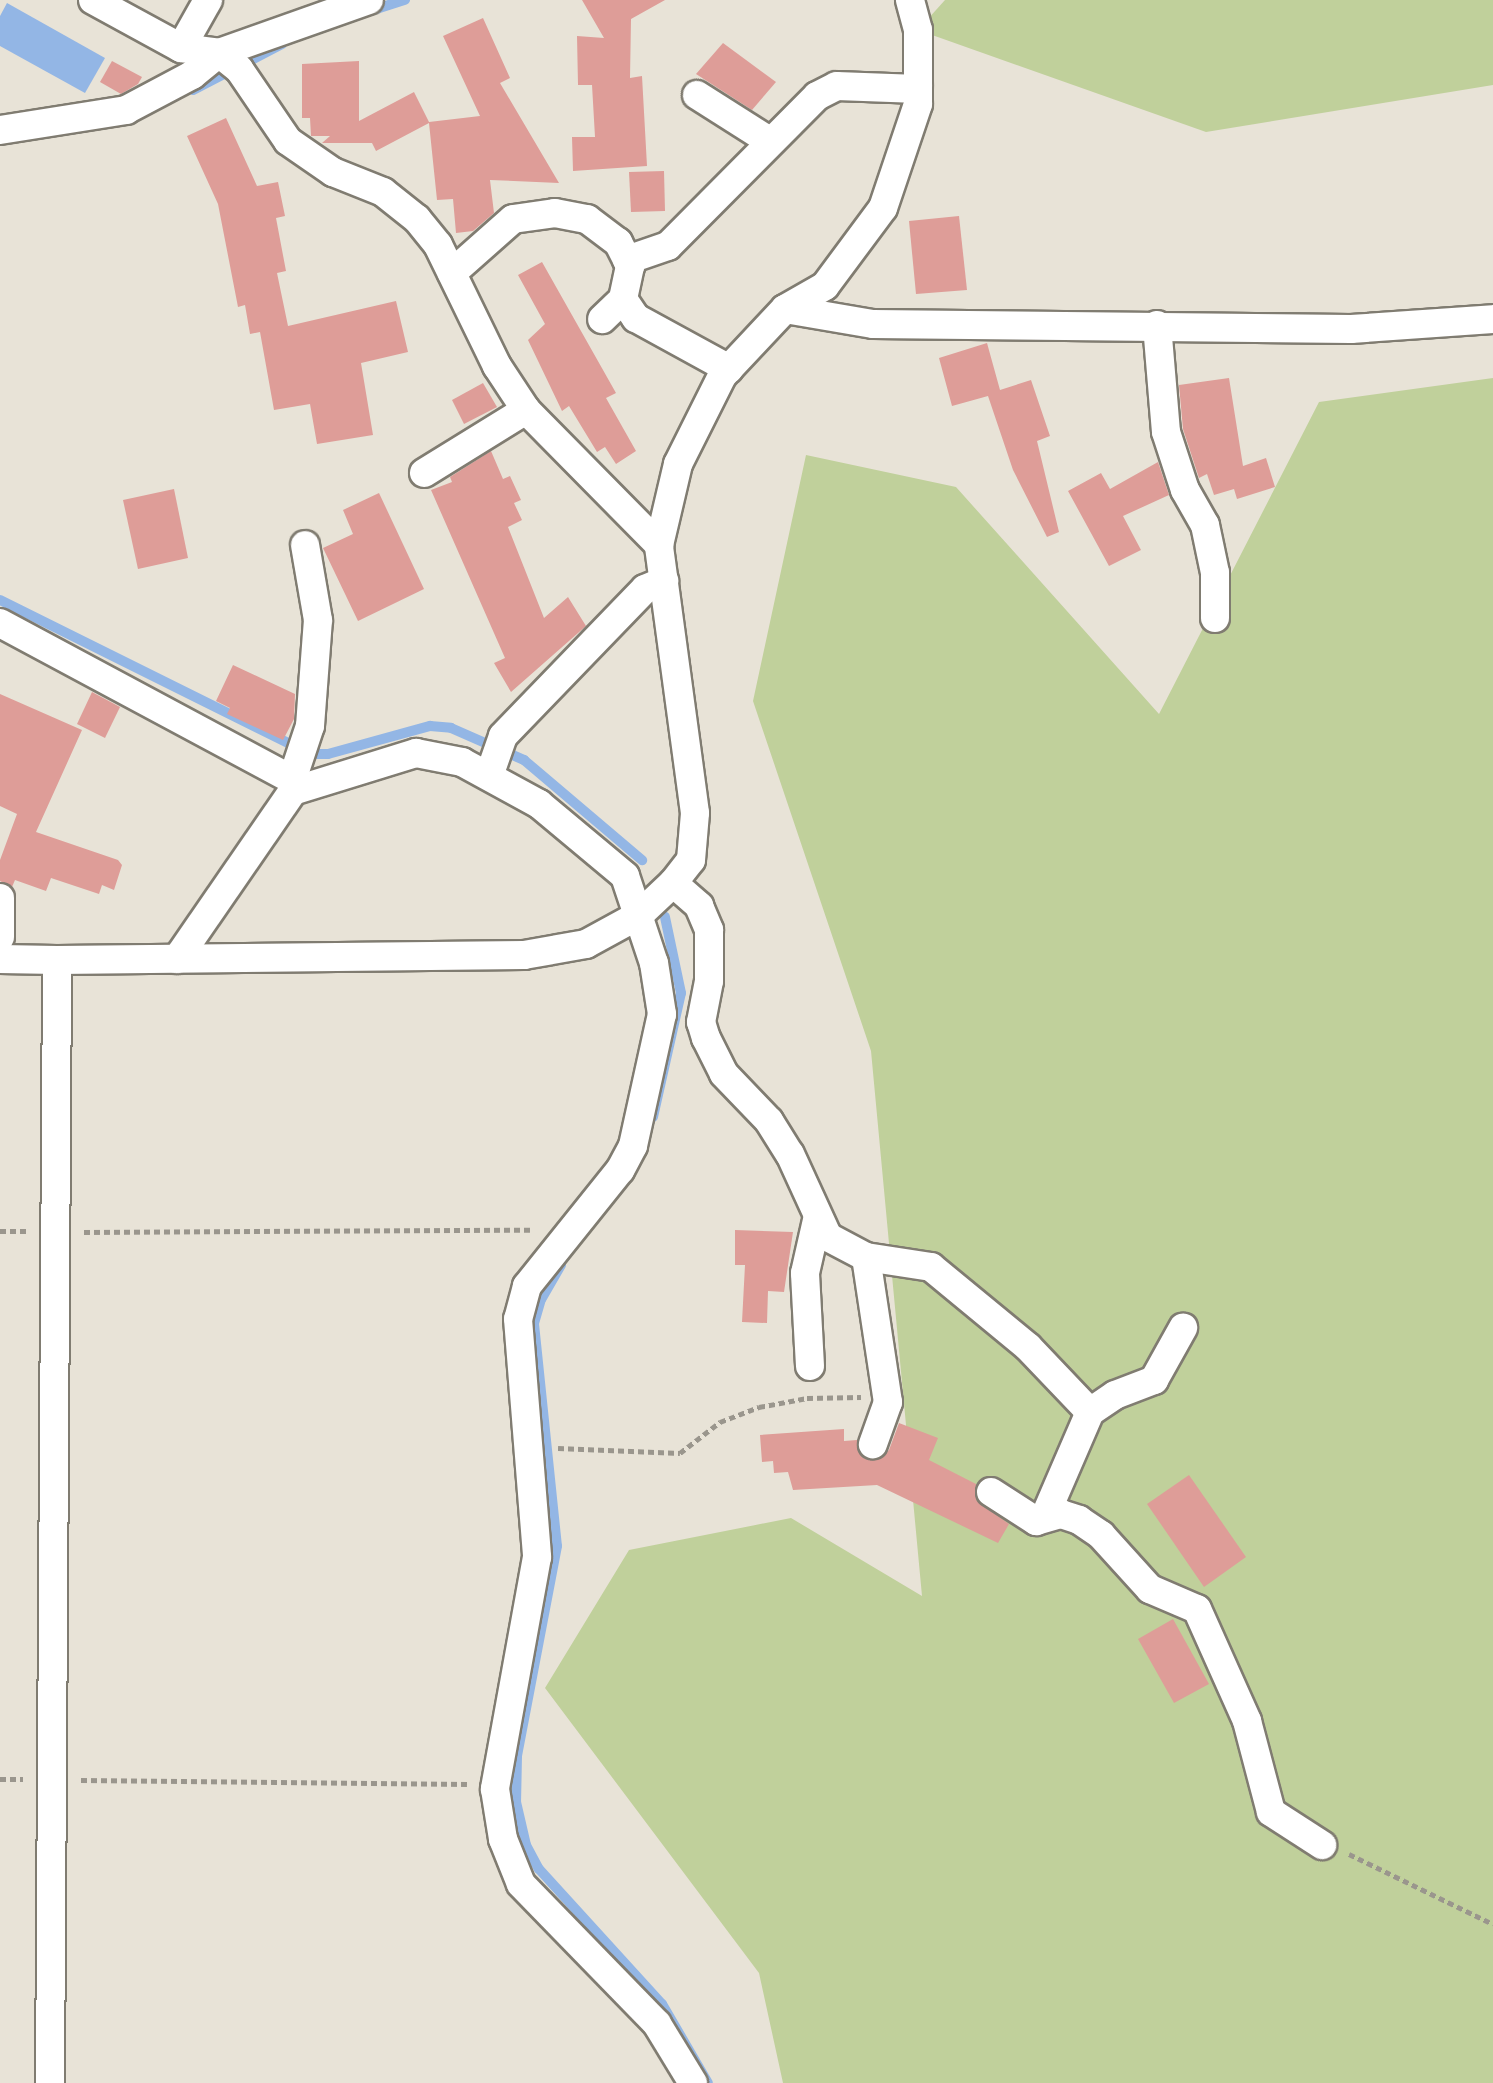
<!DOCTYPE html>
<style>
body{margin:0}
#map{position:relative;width:1493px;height:2083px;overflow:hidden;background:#e8e3d7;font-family:"Work Sans",sans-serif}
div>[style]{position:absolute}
.green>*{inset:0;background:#c0d09b}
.water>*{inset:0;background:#93b6e5}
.stream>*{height:10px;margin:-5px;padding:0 5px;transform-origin:5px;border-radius:5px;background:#93b6e5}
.building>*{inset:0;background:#de9d98}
.path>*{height:5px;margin-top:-2.5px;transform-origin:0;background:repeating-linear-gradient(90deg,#9a968d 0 6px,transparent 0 10px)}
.roads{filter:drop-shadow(2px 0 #807c71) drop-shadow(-2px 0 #807c71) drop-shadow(0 2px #807c71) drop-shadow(0 -2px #807c71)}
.street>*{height:28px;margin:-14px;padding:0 14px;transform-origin:14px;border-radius:14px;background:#fff}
span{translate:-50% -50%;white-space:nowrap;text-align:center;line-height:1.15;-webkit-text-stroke:8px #f5f0e4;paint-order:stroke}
</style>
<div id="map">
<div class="green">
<div style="clip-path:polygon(945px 0,1493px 0,1493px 85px,1206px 132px,918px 30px)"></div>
<div style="clip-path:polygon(1493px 378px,1493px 2083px,783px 2083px,759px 1973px,545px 1688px,629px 1550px,791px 1518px,922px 1596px,871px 1051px,753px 701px,806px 455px,956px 487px,1159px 714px,1319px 402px)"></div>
</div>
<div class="water">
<div style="clip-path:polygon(7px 3px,105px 58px,85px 93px,0 46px,0 16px)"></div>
</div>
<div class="stream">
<div style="left:367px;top:12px;width:40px;rotate:-18deg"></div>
<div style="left:193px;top:90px;width:100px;rotate:-27.3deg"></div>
<div style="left:0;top:600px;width:346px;rotate:26.4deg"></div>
<div style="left:310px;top:754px;width:18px"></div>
<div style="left:328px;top:754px;width:106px;rotate:-15.4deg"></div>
<div style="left:430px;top:726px;width:21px;rotate:5deg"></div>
<div style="left:451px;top:728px;width:80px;rotate:23.7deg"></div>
<div style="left:524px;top:760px;width:155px;rotate:40.3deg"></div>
<div style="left:653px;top:1117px;width:127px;rotate:-77.3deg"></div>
<div style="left:681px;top:993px;width:78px;rotate:-101.9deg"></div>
<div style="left:561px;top:1265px;width:39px;rotate:120deg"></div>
<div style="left:541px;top:1299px;width:26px;rotate:106deg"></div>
<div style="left:534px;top:1324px;width:223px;rotate:84.1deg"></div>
<div style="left:557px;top:1546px;width:214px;rotate:100.8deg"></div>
<div style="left:517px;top:1756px;width:46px;rotate:91.2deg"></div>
<div style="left:516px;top:1802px;width:44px;rotate:76.9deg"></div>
<div style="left:526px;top:1845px;width:27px;rotate:62deg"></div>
<div style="left:539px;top:1869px;width:183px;rotate:47.7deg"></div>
<div style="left:662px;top:2004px;width:91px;rotate:59.8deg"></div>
</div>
<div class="building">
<div style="clip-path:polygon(582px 0,665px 0,631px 19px,630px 78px,642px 76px,647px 166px,573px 171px,572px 137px,595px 137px,592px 85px,578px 85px,577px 36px,604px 38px)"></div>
<div style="clip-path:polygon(483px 18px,510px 78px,500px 83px,559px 183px,490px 180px,494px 213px,473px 231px,456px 233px,453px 199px,437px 200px,429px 123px,376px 151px,372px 143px,322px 143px,330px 136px,311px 136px,310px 118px,302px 118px,302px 64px,359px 61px,359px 121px,414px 92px,429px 122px,480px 116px,443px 36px)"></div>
<div style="clip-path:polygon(723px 43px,776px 82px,752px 110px,696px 74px)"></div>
<div style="clip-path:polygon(112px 61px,142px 77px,138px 84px,121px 94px,100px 82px)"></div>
<div style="clip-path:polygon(226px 118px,257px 186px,278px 182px,285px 216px,276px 218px,286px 271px,277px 273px,288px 326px,396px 301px,408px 352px,361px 363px,373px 435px,317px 444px,310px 404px,274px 410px,260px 332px,250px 334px,245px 305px,238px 307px,218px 204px,187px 136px)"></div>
<div style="clip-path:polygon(664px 171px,665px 211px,631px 212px,629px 172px)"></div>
<div style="clip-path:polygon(959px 216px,967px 290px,916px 294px,909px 221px)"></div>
<div style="clip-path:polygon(542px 262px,616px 393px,606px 398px,636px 451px,616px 464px,605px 447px,597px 452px,569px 406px,562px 411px,528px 340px,545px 324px,518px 275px)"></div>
<div style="clip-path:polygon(987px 343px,1000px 390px,1031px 380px,1050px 436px,1037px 441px,1059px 532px,1047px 537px,1013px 470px,988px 396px,952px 406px,939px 358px)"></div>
<div style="clip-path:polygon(1229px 378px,1243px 466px,1266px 458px,1275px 487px,1237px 499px,1234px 489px,1214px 495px,1207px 474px,1199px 478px,1183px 429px,1179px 385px)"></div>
<div style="clip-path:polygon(483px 383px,497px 407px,464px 424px,452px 400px)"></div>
<div style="clip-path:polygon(491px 451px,503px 479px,510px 476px,521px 500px,514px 503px,522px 520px,508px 527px,544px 618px,568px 597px,586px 626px,511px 692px,494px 663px,505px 658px,431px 490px,452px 482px,450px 477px)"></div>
<div style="clip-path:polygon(1158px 462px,1169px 495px,1123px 516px,1141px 550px,1109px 566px,1068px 491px,1101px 473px,1110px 489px)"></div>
<div style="clip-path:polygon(174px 489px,188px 558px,138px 569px,123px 500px)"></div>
<div style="clip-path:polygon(379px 493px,424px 589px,358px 621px,323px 548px,353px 534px,343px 510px)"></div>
<div style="clip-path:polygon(233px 665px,295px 694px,294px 719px,283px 740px,227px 714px,230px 708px,216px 701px)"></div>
<div style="clip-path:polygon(92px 692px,120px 707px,105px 738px,77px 724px)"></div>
<div style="clip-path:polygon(0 694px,82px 730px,36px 832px,118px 860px,122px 865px,114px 890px,102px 885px,99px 894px,51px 878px,46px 891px,15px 880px,12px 887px,0 881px,0 860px,17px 814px,0 806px)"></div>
<div style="clip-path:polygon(735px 1230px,793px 1232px,784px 1292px,768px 1291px,767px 1323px,742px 1322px,745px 1265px,735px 1265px)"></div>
<div style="clip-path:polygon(899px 1423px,938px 1438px,929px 1460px,976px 1484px,976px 1500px,1009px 1524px,998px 1543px,877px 1485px,793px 1490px,788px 1472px,774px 1473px,773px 1461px,762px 1462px,760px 1435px,844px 1429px,844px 1441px,857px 1440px,861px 1456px,877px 1460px,889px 1450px)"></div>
<div style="clip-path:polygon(1189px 1475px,1246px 1557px,1204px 1587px,1147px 1504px)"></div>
<div style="clip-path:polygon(1173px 1619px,1209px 1684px,1174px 1703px,1138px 1639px)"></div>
</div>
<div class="path">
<div style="left:0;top:1231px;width:26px"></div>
<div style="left:84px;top:1232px;width:449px;rotate:-0.3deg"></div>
<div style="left:558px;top:1448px;width:122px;rotate:2.3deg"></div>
<div style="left:680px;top:1453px;width:51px;rotate:-37.8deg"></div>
<div style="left:720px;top:1422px;width:42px;rotate:-21deg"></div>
<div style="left:759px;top:1407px;width:49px;rotate:-10.6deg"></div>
<div style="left:807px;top:1398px;width:54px;rotate:-1.1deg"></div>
<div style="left:0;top:1779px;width:23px"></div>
<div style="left:81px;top:1780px;width:386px;rotate:0.6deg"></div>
<div style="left:1349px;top:1854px;width:160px;rotate:25.9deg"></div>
</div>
<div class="roads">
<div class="street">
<div style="left:93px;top:0;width:100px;rotate:28.6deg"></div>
<div style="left:181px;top:48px;width:38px;rotate:7deg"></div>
<div style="left:219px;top:53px;width:26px;rotate:39deg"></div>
<div style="left:239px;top:69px;width:87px;rotate:55.8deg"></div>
<div style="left:288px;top:141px;width:55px;rotate:34.6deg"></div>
<div style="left:333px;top:172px;width:54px;rotate:21.8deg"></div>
<div style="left:383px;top:192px;width:43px;rotate:38.5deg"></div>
<div style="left:417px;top:219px;width:33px;rotate:51deg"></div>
<div style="left:438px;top:245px;width:135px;rotate:64deg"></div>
<div style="left:497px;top:366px;width:53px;rotate:56.6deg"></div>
<div style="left:526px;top:410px;width:190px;rotate:45.4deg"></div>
<div style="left:181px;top:48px;width:55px;rotate:-60.6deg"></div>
<div style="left:697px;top:95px;width:84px;rotate:32.4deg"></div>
<div style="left:0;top:130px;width:128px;rotate:-9deg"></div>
<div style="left:126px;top:110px;width:75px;rotate:-27.9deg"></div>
<div style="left:192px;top:75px;width:35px;rotate:-39deg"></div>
<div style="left:219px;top:53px;width:159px;rotate:-19.5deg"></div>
<div style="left:627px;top:260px;width:43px;rotate:-18.9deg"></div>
<div style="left:668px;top:246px;width:211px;rotate:-45.2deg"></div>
<div style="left:817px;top:96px;width:22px;rotate:-27deg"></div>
<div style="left:837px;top:86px;width:81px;rotate:2.1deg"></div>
<div style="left:452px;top:273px;width:81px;rotate:-41.5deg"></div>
<div style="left:513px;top:219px;width:42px;rotate:-8.1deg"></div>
<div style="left:555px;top:213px;width:33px;rotate:11deg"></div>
<div style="left:587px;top:219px;width:39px;rotate:37deg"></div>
<div style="left:618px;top:242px;width:27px;rotate:63deg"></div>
<div style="left:630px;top:266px;width:34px;rotate:102deg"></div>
<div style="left:623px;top:299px;width:29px;rotate:136deg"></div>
<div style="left:623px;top:299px;width:23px;rotate:56deg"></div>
<div style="left:636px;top:318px;width:106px;rotate:28.7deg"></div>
<div style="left:785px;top:309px;width:89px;rotate:9.7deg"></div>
<div style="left:873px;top:324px;width:478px;rotate:0.6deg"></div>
<div style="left:1351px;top:329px;width:142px;rotate:-4deg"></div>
<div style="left:1157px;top:325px;width:107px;rotate:85.2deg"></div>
<div style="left:1166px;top:432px;width:61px;rotate:71.9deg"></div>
<div style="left:1185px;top:490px;width:40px;rotate:60.3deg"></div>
<div style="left:1205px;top:525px;width:49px;rotate:78.2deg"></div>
<div style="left:1215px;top:573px;width:45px;rotate:90deg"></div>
<div style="left:424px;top:473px;width:120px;rotate:-31.7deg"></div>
<div style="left:0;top:623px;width:345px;rotate:28.2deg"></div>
<div style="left:489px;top:776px;width:42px;rotate:-70.7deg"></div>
<div style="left:503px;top:736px;width:204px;rotate:-46deg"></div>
<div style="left:645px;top:589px;width:21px;rotate:-23deg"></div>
<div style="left:292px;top:780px;width:57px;rotate:-71.6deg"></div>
<div style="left:310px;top:726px;width:106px;rotate:-85.7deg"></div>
<div style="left:318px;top:620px;width:76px;rotate:-99.8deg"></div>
<div style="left:673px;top:883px;width:35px;rotate:41deg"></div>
<div style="left:699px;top:906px;width:26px;rotate:67deg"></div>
<div style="left:709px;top:930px;width:51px;rotate:90deg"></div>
<div style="left:709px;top:981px;width:42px;rotate:101deg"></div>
<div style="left:701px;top:1022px;width:17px;rotate:73deg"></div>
<div style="left:706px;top:1038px;width:40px;rotate:63.4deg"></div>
<div style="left:724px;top:1074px;width:65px;rotate:46.2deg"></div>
<div style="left:769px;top:1121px;width:39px;rotate:58deg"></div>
<div style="left:790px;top:1154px;width:91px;rotate:65.4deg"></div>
<div style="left:828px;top:1237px;width:43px;rotate:27.8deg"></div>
<div style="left:866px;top:1257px;width:66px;rotate:8.7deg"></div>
<div style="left:931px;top:1267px;width:126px;rotate:39.5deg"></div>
<div style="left:1028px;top:1347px;width:90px;rotate:46.4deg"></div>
<div style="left:1090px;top:1412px;width:113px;rotate:113.4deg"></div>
<div style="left:0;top:898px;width:39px;rotate:90deg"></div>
<div style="left:0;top:959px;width:57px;rotate:1deg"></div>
<div style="left:177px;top:959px;width:204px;rotate:-55.4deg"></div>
<div style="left:293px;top:791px;width:129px;rotate:-17.2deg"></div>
<div style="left:416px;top:753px;width:47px;rotate:11.1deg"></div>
<div style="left:462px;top:762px;width:88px;rotate:28.6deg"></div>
<div style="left:539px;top:804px;width:112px;rotate:39.9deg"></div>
<div style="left:625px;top:876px;width:92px;rotate:71.6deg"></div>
<div style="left:654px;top:963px;width:52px;rotate:81.1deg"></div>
<div style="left:662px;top:1014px;width:135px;rotate:102.4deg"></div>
<div style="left:633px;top:1146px;width:27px;rotate:118deg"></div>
<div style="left:620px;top:1170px;width:149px;rotate:128.7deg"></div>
<div style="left:527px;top:1286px;width:34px;rotate:105deg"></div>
<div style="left:518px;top:1319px;width:239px;rotate:85.4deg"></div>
<div style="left:537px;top:1557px;width:236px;rotate:100.3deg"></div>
<div style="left:495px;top:1789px;width:51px;rotate:80.9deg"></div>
<div style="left:503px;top:1839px;width:48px;rotate:68.2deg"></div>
<div style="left:521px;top:1884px;width:195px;rotate:45.8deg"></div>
<div style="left:657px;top:2024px;width:69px;rotate:58.6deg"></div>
<div style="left:866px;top:1257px;width:147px;rotate:81.4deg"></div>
<div style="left:888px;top:1402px;width:45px;rotate:109.7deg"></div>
<div style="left:810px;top:1366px;width:93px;rotate:-93.1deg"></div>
<div style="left:805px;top:1273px;width:58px;rotate:-77.2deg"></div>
<div style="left:1090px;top:1412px;width:30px;rotate:-34deg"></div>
<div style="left:1115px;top:1395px;width:42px;rotate:-21deg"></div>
<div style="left:1154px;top:1380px;width:60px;rotate:-60.9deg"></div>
<div style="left:991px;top:1492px;width:54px;rotate:32.8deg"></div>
<div style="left:1036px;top:1521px;width:26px;rotate:-16deg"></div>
<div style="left:1061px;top:1514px;width:19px;rotate:18deg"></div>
<div style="left:1079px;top:1520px;width:27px;rotate:34deg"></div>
<div style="left:1101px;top:1535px;width:73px;rotate:47.8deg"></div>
<div style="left:1150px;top:1589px;width:51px;rotate:23.1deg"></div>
<div style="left:1197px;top:1609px;width:123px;rotate:65.9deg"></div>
<div style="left:1247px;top:1721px;width:94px;rotate:75.2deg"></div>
<div style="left:1271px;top:1812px;width:61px;rotate:32.9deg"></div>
<div style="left:50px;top:2083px;width:1123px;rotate:-89.64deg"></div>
<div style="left:57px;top:960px;width:467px;rotate:-0.6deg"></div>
<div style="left:524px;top:955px;width:63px;rotate:-10.1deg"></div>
<div style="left:586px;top:944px;width:60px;rotate:-28.7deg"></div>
<div style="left:639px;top:915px;width:47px;rotate:-43.3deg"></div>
<div style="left:673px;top:883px;width:29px;rotate:-52deg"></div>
<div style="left:691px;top:860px;width:47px;rotate:-85.1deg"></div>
<div style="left:695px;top:813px;width:270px;rotate:-97.7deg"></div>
<div style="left:659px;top:545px;width:83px;rotate:-76.8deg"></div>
<div style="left:678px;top:464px;width:98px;rotate:-63.4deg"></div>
<div style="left:722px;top:376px;width:92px;rotate:-46.8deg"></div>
<div style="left:785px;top:309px;width:46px;rotate:-29.9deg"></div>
<div style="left:825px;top:286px;width:97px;rotate:-53.4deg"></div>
<div style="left:883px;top:208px;width:110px;rotate:-71.4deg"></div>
<div style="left:918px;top:104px;width:74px;rotate:-90deg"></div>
<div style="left:918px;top:30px;width:31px;rotate:-105deg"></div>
</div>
</div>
</div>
